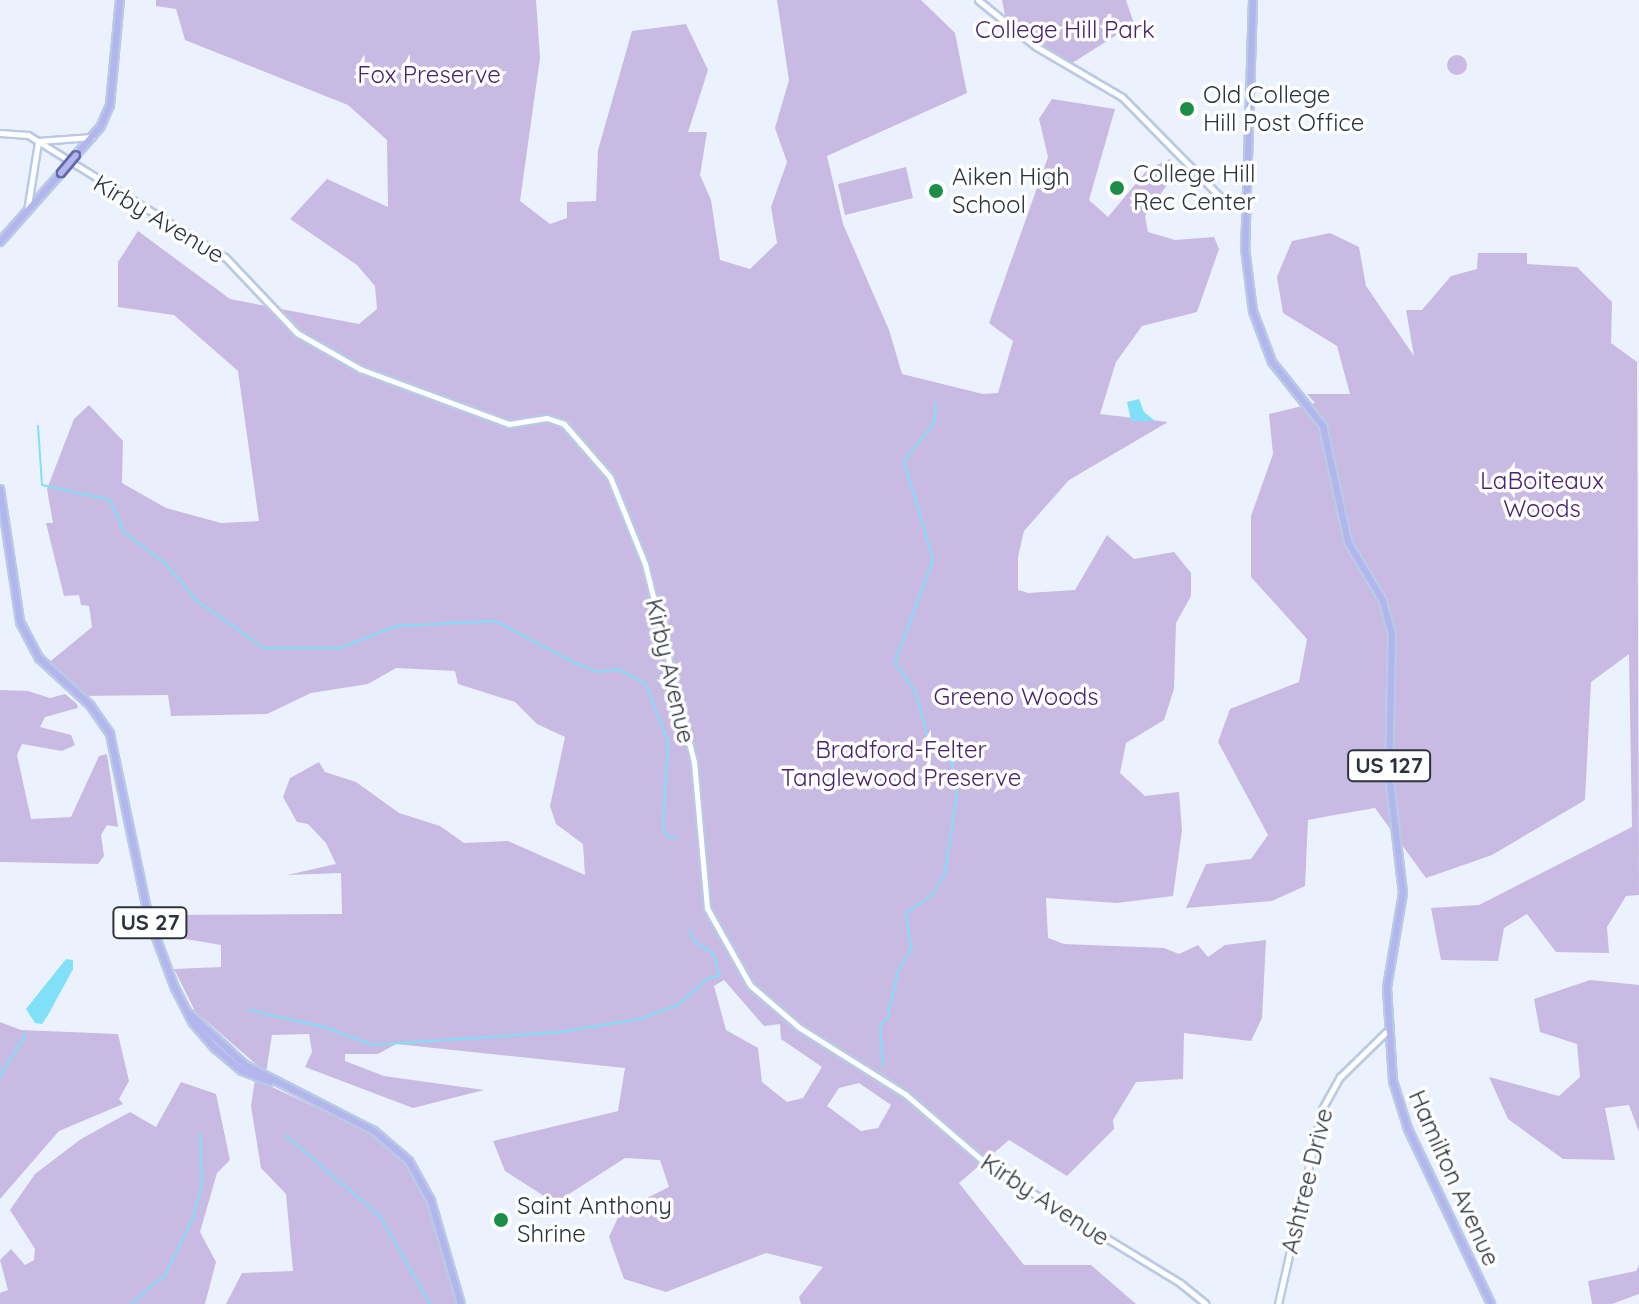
<!DOCTYPE html>
<style>
body{margin:0}
#map{position:relative;width:1639px;height:1304px;overflow:hidden;background:#ebf2fd;font-family:Quicksand,sans-serif}
div>[style]{position:absolute}
.green>*{inset:0;background:#c8bae3}
.round{border-radius:50%}
.water>*{inset:0;background:#80e0f7}
.stream>*{height:2px;margin:-1px;padding:0 1px;transform-origin:1px;border-radius:1px;background:#80e0f7}
.roads{filter:drop-shadow(2px 0 #b9cae4) drop-shadow(-2px 0 #b9cae4) drop-shadow(0 2px #b9cae4) drop-shadow(0 -2px #b9cae4)}
.minor>*{height:5px;margin:-2.5px;padding:0 2.5px;transform-origin:2.5px;border-radius:2.5px;background:#fff}
.major>*{height:6px;margin:-3px;padding:0 3px;transform-origin:3px;border-radius:3px;background:#b3b5ef}
.bridges{filter:drop-shadow(2px 0 #6368aa) drop-shadow(-2px 0 #6368aa) drop-shadow(0 2px #6368aa) drop-shadow(0 -2px #6368aa)}
.major-bridge>*{height:6px;margin:-3px;padding:0 3px;transform-origin:3px;border-radius:3px;background:#b3b5ef}
.dots>*{width:22px;height:22px;translate:-50% -50%;box-sizing:border-box;border:4px solid #fff;border-radius:50%}
span{translate:-50% -50%;white-space:nowrap;text-align:center;line-height:1.15;-webkit-text-stroke:7px #fff;paint-order:stroke}
.shield-label span{padding:2px 6px;background:#fff;border:2px solid;border-radius:6px;-webkit-text-stroke-width:0}
.shield-label{font-size:22px;color:#2c333d;font-weight:700}
.park-label{font-size:24px;color:#472470}
.poi-label{font-size:24px;color:#2c333d}
.left{translate:0 -50%;text-align:left}
.street-label{font-size:24px;color:#2c333d}
</style>
<div id="map">
<div class="green">
<div style="clip-path:polygon(evenodd,156px 0,536px 0,540px 58px,520px 201px,550px 224px,567px 218px,567px 202px,596px 201px,598px 150px,632px 31px,686px 24px,708px 70px,688px 132px,707px 132px,700px 175px,711px 200px,720px 260px,750px 269px,777px 243px,771px 207px,787px 162px,775px 128px,789px 80px,777px 0,921px 0,955px 33px,967px 93px,827px 156px,843px 224px,889px 330px,902px 374px,983px 394px,998px 393px,1013px 341px,989px 323px,1048px 157px,1039px 119px,1052px 99px,1115px 109px,1089px 200px,1108px 217px,1148px 169px,1170px 159px,1177px 171px,1145px 216px,1148px 232px,1175px 240px,1214px 237px,1219px 249px,1197px 312px,1142px 326px,1116px 362px,1100px 414px,1168px 422px,1069px 480px,1024px 531px,1018px 557px,1018px 590px,1028px 593px,1075px 590px,1107px 535px,1134px 559px,1174px 552px,1191px 573px,1191px 596px,1176px 623px,1174px 689px,1164px 720px,1126px 743px,1120px 773px,1145px 796px,1179px 792px,1182px 830px,1173px 896px,1117px 903px,1046px 898px,1048px 938px,1064px 944px,1164px 948px,1179px 954px,1198px 945px,1208px 957px,1225px 945px,1266px 940px,1262px 1018px,1251px 1041px,1184px 1033px,1183px 1079px,1136px 1082px,1113px 1120px,1114px 1129px,1067px 1176px,1009px 1140px,959px 1183px,1024px 1265px,1091px 1265px,1136px 1304px,801px 1304px,799px 1297px,823px 1267px,766px 1253px,666px 1292px,624px 1279px,609px 1237px,621px 1211px,669px 1187px,660px 1160px,625px 1158px,555px 1203px,505px 1171px,493px 1141px,618px 1111px,625px 1068px,396px 1044px,378px 1054px,345px 1054px,345px 1061px,384px 1076px,484px 1090px,413px 1108px,305px 1067px,312px 1052px,309px 1034px,272px 1035px,266px 1073px,195px 1011px,174px 969px,221px 967px,221px 945px,162px 935px,155px 915px,342px 914px,341px 873px,287px 875px,336px 864px,326px 843px,308px 824px,297px 822px,283px 797px,290px 778px,319px 762px,325px 772px,356px 782px,399px 813px,440px 826px,464px 843px,508px 841px,585px 875px,583px 844px,556px 824px,550px 806px,565px 737px,537px 724px,515px 702px,458px 684px,455px 671px,396px 668px,368px 684px,311px 693px,267px 714px,171px 716px,168px 695px,80px 696px,46px 665px,92px 627px,89px 606px,81px 605px,79px 595px,64px 596px,46px 523px,53px 523px,47px 489px,74px 419px,89px 405px,123px 441px,122px 483px,166px 508px,221px 523px,259px 521px,238px 371px,174px 315px,118px 307px,118px 262px,138px 231px,230px 299px,359px 324px,377px 309px,375px 286px,357px 265px,290px 219px,327px 179px,388px 207px,387px 140px,348px 105px,185px 40px,176px 9px,156px 6px,156px 0,724px 980px,764px 1026px,780px 1024px,781px 1039px,822px 1067px,803px 1098px,787px 1102px,762px 1082px,758px 1048px,726px 1030px,714px 986px,724px 980px,156px 0,859px 1083px,891px 1105px,878px 1128px,861px 1131px,827px 1106px,839px 1088px,859px 1083px)"></div>
<div style="clip-path:polygon(1002px 0,1126px 0,1134px 24px,1069px 65px,1007px 25px)"></div>
<div class="round" style="left:1447px;top:55px;width:20px;height:20px"></div>
<div style="clip-path:polygon(906px 167px,913px 198px,845px 215px,838px 184px)"></div>
<div style="clip-path:polygon(1330px 233px,1359px 247px,1366px 286px,1414px 356px,1406px 310px,1422px 310px,1451px 276px,1477px 269px,1478px 253px,1527px 253px,1527px 264px,1577px 267px,1612px 302px,1611px 343px,1637px 362px,1639px 895px,1626px 896px,1607px 927px,1609px 953px,1556px 952px,1527px 914px,1504px 928px,1498px 961px,1441px 960px,1431px 908px,1479px 905px,1632px 827px,1629px 654px,1591px 682px,1585px 800px,1492px 855px,1426px 878px,1375px 808px,1329px 816px,1308px 820px,1305px 886px,1272px 901px,1186px 908px,1206px 864px,1251px 859px,1268px 835px,1218px 742px,1230px 709px,1299px 682px,1307px 639px,1251px 577px,1251px 516px,1273px 454px,1269px 414px,1315px 403px,1307px 394px,1350px 394px,1337px 346px,1283px 313px,1277px 277px,1292px 241px)"></div>
<div style="clip-path:polygon(0 690px,28px 691px,50px 698px,65px 694px,77px 704px,78px 708px,45px 717px,40px 727px,71px 735px,75px 745px,62px 751px,22px 744px,17px 755px,31px 819px,71px 817px,99px 756px,107px 754px,118px 827px,107px 825px,101px 835px,104px 856px,98px 864px,0 862px)"></div>
<div style="clip-path:polygon(1590px 980px,1639px 985px,1639px 1132px,1629px 1105px,1605px 1108px,1615px 1160px,1563px 1159px,1508px 1119px,1489px 1077px,1559px 1096px,1580px 1077px,1577px 1044px,1540px 1032px,1534px 999px)"></div>
<div style="clip-path:polygon(0 1022px,21px 1030px,118px 1034px,129px 1081px,119px 1099px,123px 1104px,59px 1131px,0 1199px)"></div>
<div style="clip-path:polygon(255px 1079px,392px 1143px,424px 1184px,461px 1304px,226px 1304px,242px 1273px,293px 1271px,286px 1194px,261px 1168px,251px 1106px)"></div>
<div style="clip-path:polygon(181px 1082px,216px 1094px,230px 1160px,217px 1173px,200px 1232px,216px 1262px,205px 1304px,0 1304px,0 1293px,8px 1290px,0 1260px,11px 1249px,25px 1265px,34px 1260px,35px 1249px,10px 1210px,35px 1174px,81px 1139px,130px 1112px,156px 1127px)"></div>
<div style="clip-path:polygon(1639px 1265px,1639px 1294px,1612px 1304px,1592px 1304px,1588px 1281px,1636px 1271px)"></div>
</div>
<div class="water">
<div style="clip-path:polygon(1139px 399px,1144px 412px,1155px 421px,1131px 421px,1127px 402px)"></div>
<div style="clip-path:polygon(66px 959px,73px 960px,73px 969px,48px 1015px,42px 1024px,35px 1023px,26px 1009px)"></div>
</div>
<div class="stream">
<div style="left:38px;top:426px;width:59px;rotate:86.1deg"></div>
<div style="left:42px;top:485px;width:70px;rotate:12.4deg"></div>
<div style="left:110px;top:500px;width:36px;rotate:66deg"></div>
<div style="left:125px;top:533px;width:50px;rotate:36.9deg"></div>
<div style="left:165px;top:563px;width:50px;rotate:49.9deg"></div>
<div style="left:197px;top:601px;width:82px;rotate:35deg"></div>
<div style="left:264px;top:648px;width:76px"></div>
<div style="left:340px;top:648px;width:61px;rotate:-21.1deg"></div>
<div style="left:397px;top:626px;width:98px;rotate:-2.9deg"></div>
<div style="left:495px;top:621px;width:88px;rotate:27.7deg"></div>
<div style="left:573px;top:662px;width:27px;rotate:22deg"></div>
<div style="left:598px;top:672px;width:19px;rotate:-9deg"></div>
<div style="left:617px;top:669px;width:31px;rotate:27deg"></div>
<div style="left:645px;top:683px;width:62px;rotate:68.4deg"></div>
<div style="left:668px;top:741px;width:87px;rotate:93.3deg"></div>
<div style="left:663px;top:828px;width:9px;rotate:63deg"></div>
<div style="left:667px;top:836px;width:9px;rotate:13deg"></div>
<div style="left:248px;top:1010px;width:78px;rotate:12.6deg"></div>
<div style="left:324px;top:1027px;width:52px;rotate:20.2deg"></div>
<div style="left:373px;top:1045px;width:187px;rotate:-4deg"></div>
<div style="left:560px;top:1032px;width:81px;rotate:-9.2deg"></div>
<div style="left:640px;top:1019px;width:42px;rotate:-21deg"></div>
<div style="left:679px;top:1004px;width:40px;rotate:-41deg"></div>
<div style="left:709px;top:978px;width:10px;rotate:-11deg"></div>
<div style="left:719px;top:976px;width:23px;rotate:-103deg"></div>
<div style="left:714px;top:954px;width:22px;rotate:-148deg"></div>
<div style="left:695px;top:942px;width:13px;rotate:-119deg"></div>
<div style="left:883px;top:1067px;width:43px;rotate:-94deg"></div>
<div style="left:880px;top:1024px;width:8px;rotate:-30deg"></div>
<div style="left:887px;top:1020px;width:50px;rotate:-77.3deg"></div>
<div style="left:898px;top:971px;width:26px;rotate:-59deg"></div>
<div style="left:911px;top:949px;width:36px;rotate:-98deg"></div>
<div style="left:906px;top:913px;width:32px;rotate:-35deg"></div>
<div style="left:932px;top:895px;width:25px;rotate:-58deg"></div>
<div style="left:945px;top:874px;width:90px;rotate:-81.7deg"></div>
<div style="left:958px;top:785px;width:23px;rotate:-105deg"></div>
<div style="left:952px;top:763px;width:35px;rotate:-133deg"></div>
<div style="left:928px;top:737px;width:48px;rotate:-105.8deg"></div>
<div style="left:915px;top:691px;width:35px;rotate:-125deg"></div>
<div style="left:895px;top:662px;width:110px;rotate:-69.7deg"></div>
<div style="left:933px;top:559px;width:102px;rotate:-106.5deg"></div>
<div style="left:904px;top:461px;width:48px;rotate:-51.7deg"></div>
<div style="left:934px;top:423px;width:21px;rotate:-85deg"></div>
<div style="left:0;top:1076px;width:49px;rotate:-58.2deg"></div>
<div style="left:285px;top:1135px;width:125px;rotate:40.5deg"></div>
<div style="left:380px;top:1216px;width:101px;rotate:60.4deg"></div>
<div style="left:131px;top:1304px;width:45px;rotate:-40.5deg"></div>
<div style="left:165px;top:1275px;width:64px;rotate:-63.8deg"></div>
<div style="left:193px;top:1218px;width:35px;rotate:-75deg"></div>
<div style="left:202px;top:1184px;width:51px;rotate:-92.2deg"></div>
</div>
<div class="roads">
<div class="minor">
<div style="left:978px;top:0;width:73px;rotate:38.9deg"></div>
<div style="left:1035px;top:46px;width:101px;rotate:30.4deg"></div>
<div style="left:1122px;top:97px;width:148px;rotate:45.5deg"></div>
<div style="left:1226px;top:203px;width:21px;rotate:14deg"></div>
<div style="left:0;top:133px;width:28px;rotate:4deg"></div>
<div style="left:28px;top:135px;width:232px;rotate:31.8deg"></div>
<div style="left:225px;top:257px;width:105px;rotate:46.5deg"></div>
<div style="left:297px;top:333px;width:73px;rotate:29.7deg"></div>
<div style="left:360px;top:369px;width:159px;rotate:20.3deg"></div>
<div style="left:509px;top:424px;width:38px;rotate:-9deg"></div>
<div style="left:547px;top:418px;width:18px;rotate:19deg"></div>
<div style="left:564px;top:424px;width:70px;rotate:49deg"></div>
<div style="left:610px;top:477px;width:94px;rotate:68.1deg"></div>
<div style="left:645px;top:564px;width:204px;rotate:76.1deg"></div>
<div style="left:694px;top:762px;width:147px;rotate:84.9deg"></div>
<div style="left:707px;top:908px;width:88px;rotate:60.8deg"></div>
<div style="left:750px;top:985px;width:66px;rotate:40.7deg"></div>
<div style="left:800px;top:1028px;width:124px;rotate:32.2deg"></div>
<div style="left:905px;top:1094px;width:112px;rotate:40.7deg"></div>
<div style="left:990px;top:1167px;width:223px;rotate:31.4deg"></div>
<div style="left:1180px;top:1283px;width:33px;rotate:39deg"></div>
<div style="left:38px;top:141px;width:54px;rotate:-4.2deg"></div>
<div style="left:27px;top:211px;width:70px;rotate:-80.9deg"></div>
<div style="left:1278px;top:1304px;width:200px;rotate:-77.3deg"></div>
<div style="left:1322px;top:1109px;width:37px;rotate:-61deg"></div>
<div style="left:1340px;top:1077px;width:64px;rotate:-44.4deg"></div>
</div>
<div class="major">
<div style="left:1253px;top:0;width:248px;rotate:91.8deg"></div>
<div style="left:1245px;top:248px;width:64px;rotate:82.8deg"></div>
<div style="left:1253px;top:311px;width:54px;rotate:69.6deg"></div>
<div style="left:1272px;top:362px;width:82px;rotate:51.4deg"></div>
<div style="left:1323px;top:426px;width:119px;rotate:77.8deg"></div>
<div style="left:1348px;top:542px;width:69px;rotate:59.3deg"></div>
<div style="left:1383px;top:601px;width:34px;rotate:75deg"></div>
<div style="left:1392px;top:634px;width:140px;rotate:91.2deg"></div>
<div style="left:1389px;top:774px;width:120px;rotate:83.3deg"></div>
<div style="left:1403px;top:893px;width:96px;rotate:99.6deg"></div>
<div style="left:1387px;top:988px;width:93px;rotate:86.3deg"></div>
<div style="left:1393px;top:1081px;width:50px;rotate:72.6deg"></div>
<div style="left:1408px;top:1129px;width:194px;rotate:64.6deg"></div>
<div style="left:76px;top:155px;width:38px;rotate:-49deg"></div>
<div style="left:101px;top:126px;width:23px;rotate:-67deg"></div>
<div style="left:110px;top:105px;width:105px;rotate:-84.6deg"></div>
<div style="left:0;top:242px;width:92px;rotate:-48.5deg"></div>
<div style="left:0;top:489px;width:134px;rotate:81.4deg"></div>
<div style="left:20px;top:622px;width:41px;rotate:62.2deg"></div>
<div style="left:39px;top:658px;width:69px;rotate:42.7deg"></div>
<div style="left:90px;top:705px;width:35px;rotate:55deg"></div>
<div style="left:110px;top:734px;width:189px;rotate:78.1deg"></div>
<div style="left:149px;top:919px;width:74px;rotate:69.4deg"></div>
<div style="left:175px;top:988px;width:39px;rotate:63deg"></div>
<div style="left:193px;top:1023px;width:35px;rotate:49deg"></div>
<div style="left:216px;top:1049px;width:34px;rotate:40deg"></div>
<div style="left:242px;top:1071px;width:30px;rotate:21deg"></div>
<div style="left:190px;top:1014px;width:75px;rotate:42.8deg"></div>
<div style="left:245px;top:1065px;width:145px;rotate:27.1deg"></div>
<div style="left:374px;top:1131px;width:46px;rotate:40.6deg"></div>
<div style="left:409px;top:1161px;width:46px;rotate:61.2deg"></div>
<div style="left:431px;top:1201px;width:107px;rotate:73.8deg"></div>
</div>
</div>
<div class="bridges">
<div class="major-bridge">
<div style="left:61px;top:173px;width:23px;rotate:-50deg"></div>
</div>
</div>
<div class="dots">
<div style="left:1187px;top:109px;background:#1d8e47"></div>
<div style="left:1117px;top:188px;background:#1d8e47"></div>
<div style="left:936px;top:191px;background:#1d8e47"></div>
<div style="left:501px;top:1220px;background:#1d8e47"></div>
</div>
<div class="shield-label">
<span style="left:1389px;top:766px">US 127</span>
<span style="left:150px;top:923px">US 27</span>
</div>
<div class="park-label">
<span style="left:1065px;top:30px">College Hill Park</span>
<span style="left:429px;top:75px">Fox Preserve</span>
<span style="left:1542px;top:495px">LaBoiteaux<br>Woods</span>
<span style="left:1016px;top:697px">Greeno Woods</span>
<span style="left:901px;top:764px">Bradford-Felter<br>Tanglewood Preserve</span>
</div>
<div class="poi-label">
<span class="left" style="left:1203px;top:109px">Old College<br>Hill Post Office</span>
<span class="left" style="left:1133px;top:188px">College Hill<br>Rec Center</span>
<span class="left" style="left:952px;top:191px">Aiken High<br>School</span>
<span class="left" style="left:517px;top:1220px">Saint Anthony<br>Shrine</span>
</div>
<div class="street-label">
<span style="left:159px;top:219px;rotate:31deg">Kirby Avenue</span>
<span style="left:670px;top:671px;rotate:77deg">Kirby Avenue</span>
<span style="left:1454px;top:1178px;rotate:66deg">Hamilton Avenue</span>
<span style="left:1307px;top:1181px;rotate:-76deg">Ashtree Drive</span>
<span style="left:1045px;top:1200px;rotate:33deg">Kirby Avenue</span>
</div>
</div>
